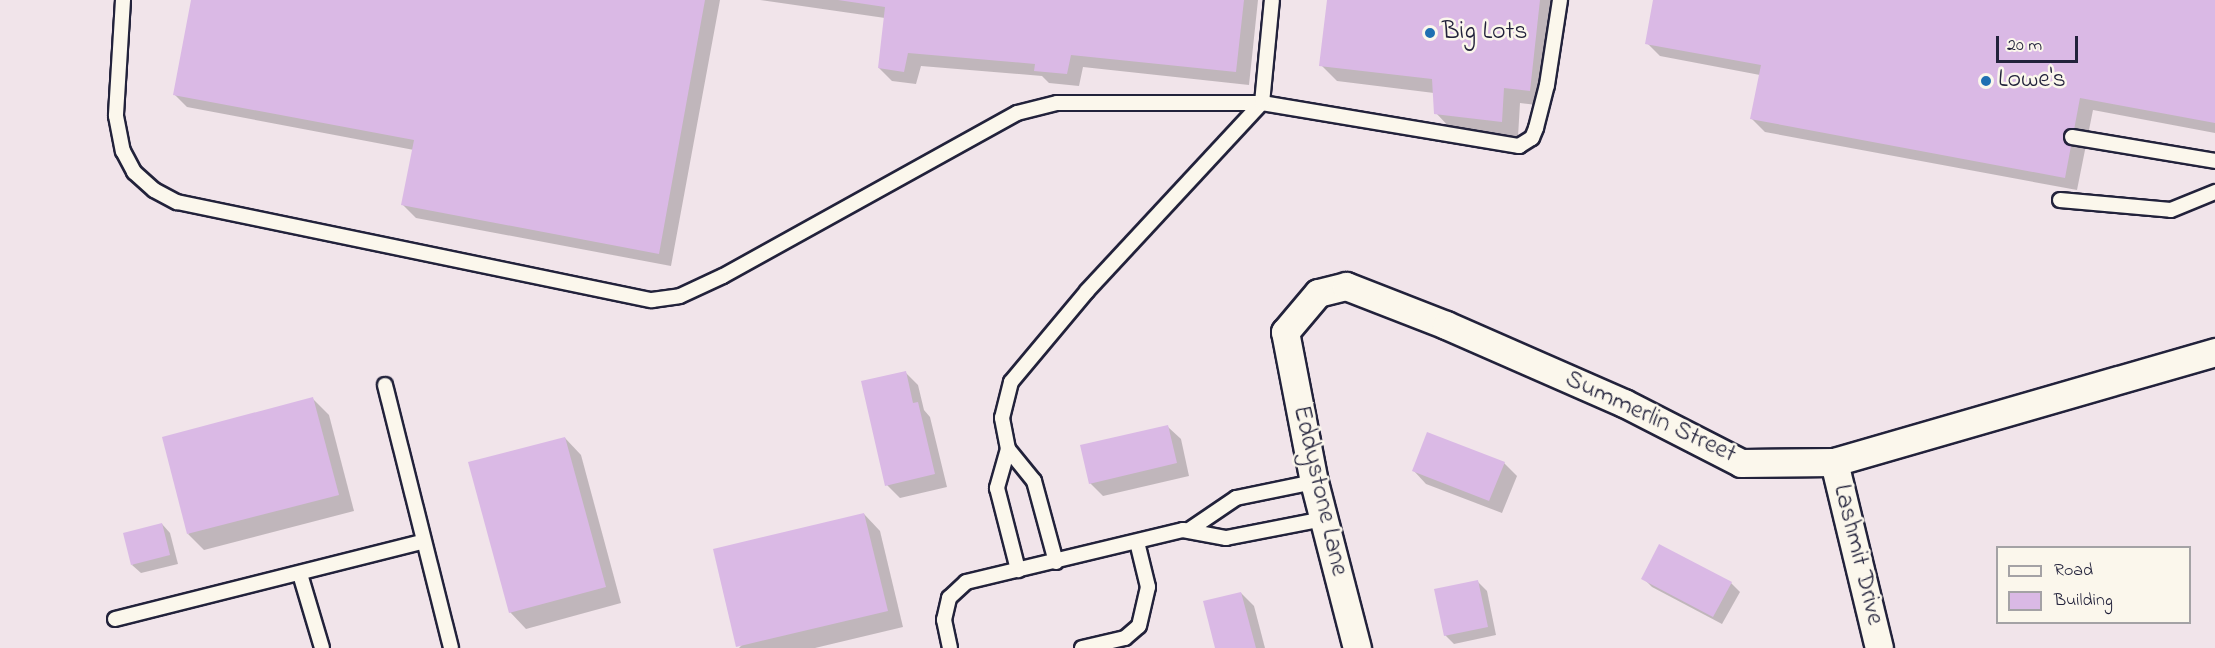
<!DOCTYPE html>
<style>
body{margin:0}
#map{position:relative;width:2215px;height:648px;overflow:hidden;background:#f1e4ea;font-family:"Indie Flower",sans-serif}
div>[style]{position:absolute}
.shadow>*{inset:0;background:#0003}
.building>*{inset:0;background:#dab9e5}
.roads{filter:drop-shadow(2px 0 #22223b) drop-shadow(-2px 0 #22223b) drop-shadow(0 2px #22223b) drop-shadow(0 -2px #22223b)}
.lane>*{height:14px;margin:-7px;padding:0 7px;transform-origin:7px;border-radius:7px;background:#fbf7ec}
.street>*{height:27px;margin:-13.5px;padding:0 13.5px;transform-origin:13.5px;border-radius:13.5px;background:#fbf7ec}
.dots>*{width:16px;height:16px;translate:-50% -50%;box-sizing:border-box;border:3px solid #fbf7ec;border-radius:50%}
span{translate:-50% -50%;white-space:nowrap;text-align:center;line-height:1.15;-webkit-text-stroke:5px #fbf7ec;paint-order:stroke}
.poi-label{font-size:26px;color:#22223b}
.left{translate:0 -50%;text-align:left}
.street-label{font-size:26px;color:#22223b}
.legend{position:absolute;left:1996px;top:546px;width:195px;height:78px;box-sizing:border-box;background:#fbf7ec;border:2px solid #a4a2a5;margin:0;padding:8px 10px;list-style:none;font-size:18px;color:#22223b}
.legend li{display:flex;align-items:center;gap:12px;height:30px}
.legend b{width:30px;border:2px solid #a4a2a5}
.scale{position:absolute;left:1996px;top:36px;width:82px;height:27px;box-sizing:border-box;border:3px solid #22223b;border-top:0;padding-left:8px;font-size:18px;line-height:21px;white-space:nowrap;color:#22223b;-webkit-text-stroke:4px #fbf7ec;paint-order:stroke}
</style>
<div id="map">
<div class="shadow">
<div style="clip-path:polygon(192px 0,720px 0,671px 266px,416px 218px,403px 205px,414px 150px,187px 107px,174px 94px)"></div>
<div style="clip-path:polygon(760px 0,1258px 0,1249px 85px,1083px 67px,1079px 86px,1049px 83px,1042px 76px,921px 66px,916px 84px,892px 81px,879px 68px,885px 18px)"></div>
<div style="clip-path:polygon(1329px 0,1558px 0,1546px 106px,1520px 103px,1518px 137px,1452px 130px,1436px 113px,1434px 93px,1337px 81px,1321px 65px)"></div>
<div style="clip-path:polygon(1655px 0,2215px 0,2215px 133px,2093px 110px,2077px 190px,1765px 132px,1752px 119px,1760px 75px,1660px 56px,1647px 43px)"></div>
<div style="clip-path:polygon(905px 372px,918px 385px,924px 410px,930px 417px,947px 487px,900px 498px,887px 485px)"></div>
<div style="clip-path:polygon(313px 399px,329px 415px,354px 511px,204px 550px,188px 534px)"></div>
<div style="clip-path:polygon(1168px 427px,1181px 439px,1189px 476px,1103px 496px,1090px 483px)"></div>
<div style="clip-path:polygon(565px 438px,581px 455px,621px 603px,526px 629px,510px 612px)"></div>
<div style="clip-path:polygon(1504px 463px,1517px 476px,1502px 513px,1426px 484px,1414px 471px)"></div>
<div style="clip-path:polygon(864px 514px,880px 531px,903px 627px,815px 648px,739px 648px)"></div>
<div style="clip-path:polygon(162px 524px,170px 533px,178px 564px,141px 573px,132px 565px)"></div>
<div style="clip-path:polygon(1643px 578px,1731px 583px,1740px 592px,1722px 624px,1652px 587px)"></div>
<div style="clip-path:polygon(1478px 582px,1487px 591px,1496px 635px,1454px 644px,1445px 635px)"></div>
<div style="clip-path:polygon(1241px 593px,1254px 606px,1265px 648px,1216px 648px)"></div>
</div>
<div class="building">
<div style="clip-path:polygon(191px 0,705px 0,659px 254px,401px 205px,414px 140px,173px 95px)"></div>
<div style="clip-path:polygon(838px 0,1244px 0,1236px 72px,1071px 55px,1067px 74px,1034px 71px,1035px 64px,908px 53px,904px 72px,878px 68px,885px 7px)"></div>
<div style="clip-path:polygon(1327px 0,1540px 0,1530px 91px,1504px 88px,1502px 122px,1434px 114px,1432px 79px,1319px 66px)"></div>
<div style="clip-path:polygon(1653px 0,2215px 0,2215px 123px,2080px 98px,2065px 178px,1750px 119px,1761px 65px,1645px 44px)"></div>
<div style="clip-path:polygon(906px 371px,913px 403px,918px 402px,935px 474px,885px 486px,861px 381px)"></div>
<div style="clip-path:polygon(313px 397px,339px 495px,187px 534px,162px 437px)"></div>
<div style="clip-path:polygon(1168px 425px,1177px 463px,1089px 484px,1080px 445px)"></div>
<div style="clip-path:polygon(1427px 432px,1505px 462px,1489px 501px,1412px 471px)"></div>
<div style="clip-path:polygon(565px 437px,606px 587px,509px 613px,468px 462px)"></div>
<div style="clip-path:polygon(864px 513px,888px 611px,736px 647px,713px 549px)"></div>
<div style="clip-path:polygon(162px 523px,170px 555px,131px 565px,123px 533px)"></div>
<div style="clip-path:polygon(1659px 544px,1732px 582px,1713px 617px,1641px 579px)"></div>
<div style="clip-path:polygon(1478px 580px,1488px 627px,1444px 636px,1434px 589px)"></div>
<div style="clip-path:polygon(1241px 592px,1256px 648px,1215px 648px,1203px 601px)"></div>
</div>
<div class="roads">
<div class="lane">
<div style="left:123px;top:0;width:116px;rotate:93.5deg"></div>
<div style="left:116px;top:116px;width:36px;rotate:79deg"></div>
<div style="left:123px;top:151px;width:24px;rotate:62deg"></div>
<div style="left:134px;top:172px;width:27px;rotate:42deg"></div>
<div style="left:154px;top:190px;width:26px;rotate:28deg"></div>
<div style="left:177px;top:202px;width:485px;rotate:11.7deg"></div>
<div style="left:652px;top:300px;width:28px;rotate:-8deg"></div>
<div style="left:680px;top:296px;width:47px;rotate:-24.9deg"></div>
<div style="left:723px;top:276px;width:336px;rotate:-29deg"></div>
<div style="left:1017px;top:113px;width:41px;rotate:-14deg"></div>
<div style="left:1057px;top:103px;width:205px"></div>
<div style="left:1262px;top:103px;width:261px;rotate:9.5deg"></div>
<div style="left:1519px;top:146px;width:15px;rotate:-32deg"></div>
<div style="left:1532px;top:138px;width:11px;rotate:-68deg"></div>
<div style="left:1536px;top:128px;width:44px;rotate:-75.7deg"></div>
<div style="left:1547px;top:85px;width:86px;rotate:-81.3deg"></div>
<div style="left:2072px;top:137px;width:145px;rotate:9.5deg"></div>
<div style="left:2060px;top:200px;width:111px;rotate:5.1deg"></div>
<div style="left:2171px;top:210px;width:48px;rotate:-22.2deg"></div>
<div style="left:385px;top:385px;width:271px;rotate:75.9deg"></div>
<div style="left:1008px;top:449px;width:41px;rotate:105.8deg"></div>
<div style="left:997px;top:488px;width:85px;rotate:75.6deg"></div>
<div style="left:1189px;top:530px;width:57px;rotate:-34.2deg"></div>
<div style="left:1236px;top:498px;width:80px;rotate:-11.6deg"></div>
<div style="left:1056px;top:562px;width:84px;rotate:-105.2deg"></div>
<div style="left:1034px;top:481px;width:41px;rotate:-129.1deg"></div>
<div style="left:1008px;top:449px;width:32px;rotate:-101deg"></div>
<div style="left:1002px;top:418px;width:37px;rotate:-76deg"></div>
<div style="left:1011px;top:382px;width:119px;rotate:-50.1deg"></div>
<div style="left:1087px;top:291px;width:257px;rotate:-47.1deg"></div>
<div style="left:1262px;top:103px;width:103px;rotate:-84.5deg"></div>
<div style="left:300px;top:574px;width:77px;rotate:73.4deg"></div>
<div style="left:115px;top:619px;width:317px;rotate:-14.1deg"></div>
<div style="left:950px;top:648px;width:29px;rotate:-102deg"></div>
<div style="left:944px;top:620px;width:23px;rotate:-77deg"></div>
<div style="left:949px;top:598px;width:23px;rotate:-43deg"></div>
<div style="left:966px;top:582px;width:223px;rotate:-13.5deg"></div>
<div style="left:1183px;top:530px;width:44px;rotate:10.5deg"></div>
<div style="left:1226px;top:538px;width:100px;rotate:-11deg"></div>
<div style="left:1082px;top:648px;width:44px;rotate:-13.1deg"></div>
<div style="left:1125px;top:638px;width:18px;rotate:-41deg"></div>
<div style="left:1139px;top:626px;width:40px;rotate:-77deg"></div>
<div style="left:1148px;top:587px;width:46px;rotate:-103.7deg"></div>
</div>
<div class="street">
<div style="left:1834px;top:462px;width:191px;rotate:76.4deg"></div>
<div style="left:1357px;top:648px;width:171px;rotate:-104.5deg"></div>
<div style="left:1314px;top:482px;width:153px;rotate:-100.9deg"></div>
<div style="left:1285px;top:332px;width:51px;rotate:-49.8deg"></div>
<div style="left:1318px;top:293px;width:29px;rotate:-14deg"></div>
<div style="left:1346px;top:286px;width:107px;rotate:21.3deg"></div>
<div style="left:1446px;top:325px;width:194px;rotate:23.7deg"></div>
<div style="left:1624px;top:403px;width:131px;rotate:27.1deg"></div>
<div style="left:1741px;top:463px;width:93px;rotate:-0.6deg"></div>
<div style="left:1834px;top:462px;width:397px;rotate:-16.1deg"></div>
</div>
</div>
<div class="dots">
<div style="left:1430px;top:33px;background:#1f6fb2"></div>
<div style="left:1986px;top:81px;background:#1f6fb2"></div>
</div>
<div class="poi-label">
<span class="left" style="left:1442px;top:33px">Big Lots</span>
<span class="left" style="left:1998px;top:81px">Lowe's</span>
</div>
<div class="street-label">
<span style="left:1650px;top:418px;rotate:25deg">Summerlin Street</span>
<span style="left:1319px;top:491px;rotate:77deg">Eddystone Lane</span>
<span style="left:1857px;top:555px;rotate:76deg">Lashmit Drive</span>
</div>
<ul class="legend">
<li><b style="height:8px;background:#fbf7ec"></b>Road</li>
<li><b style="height:16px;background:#dab9e5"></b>Building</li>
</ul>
<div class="scale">20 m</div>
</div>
